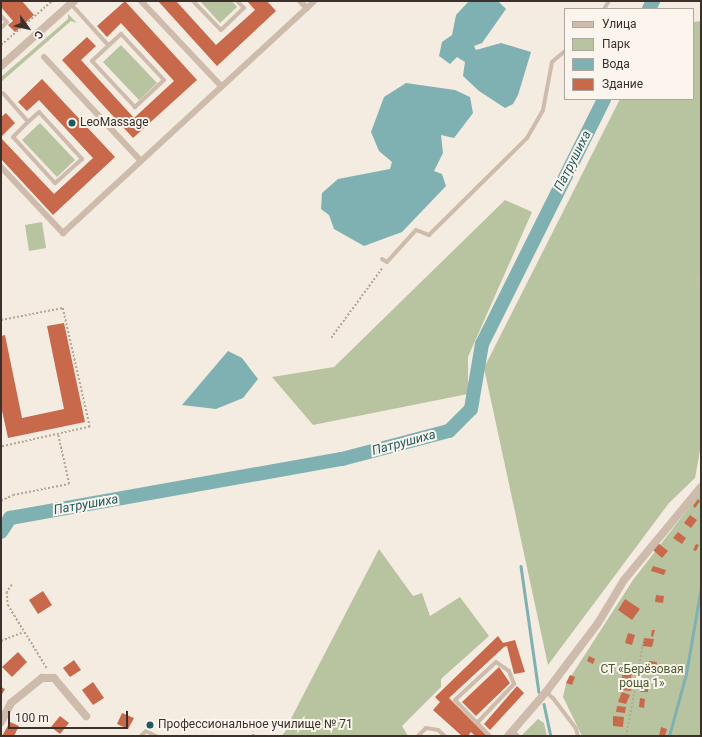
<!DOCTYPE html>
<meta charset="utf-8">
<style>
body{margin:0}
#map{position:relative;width:702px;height:737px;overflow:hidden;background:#f4ebe1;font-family:Roboto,sans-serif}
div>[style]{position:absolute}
.green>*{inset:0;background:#b8c4a0}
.water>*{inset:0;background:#7fb0b2}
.stream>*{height:2.5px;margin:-1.25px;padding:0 1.25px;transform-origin:1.25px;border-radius:1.25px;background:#7fb0b2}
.river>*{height:14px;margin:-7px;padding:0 7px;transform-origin:7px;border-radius:7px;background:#7fb0b2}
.building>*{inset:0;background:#c8694b}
.path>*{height:1.5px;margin-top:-0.75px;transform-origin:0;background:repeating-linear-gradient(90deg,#b9a596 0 2px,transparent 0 4px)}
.service>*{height:4px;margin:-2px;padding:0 2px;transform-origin:2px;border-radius:2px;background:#cdbbac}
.pedestrian>*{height:6px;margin:-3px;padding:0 3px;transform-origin:3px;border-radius:3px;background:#cdbbac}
.minor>*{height:8px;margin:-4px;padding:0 4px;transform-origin:4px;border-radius:4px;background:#cdbbac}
.dots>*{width:11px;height:11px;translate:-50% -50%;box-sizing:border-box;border:2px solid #fbf5ee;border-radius:50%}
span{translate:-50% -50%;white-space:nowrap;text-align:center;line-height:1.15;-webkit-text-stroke:4px #fbf5ee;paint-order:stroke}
.poi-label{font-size:12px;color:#3b302b}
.left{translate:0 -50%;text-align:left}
.park-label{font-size:12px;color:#4a5a2e}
.water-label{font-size:13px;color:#1f5a5e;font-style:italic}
.frame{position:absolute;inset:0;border:2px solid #3b302b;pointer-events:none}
.legend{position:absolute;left:564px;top:8px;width:130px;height:92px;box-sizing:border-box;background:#fbf5ee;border:1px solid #aea6a0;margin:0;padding:5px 7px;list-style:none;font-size:12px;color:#3b302b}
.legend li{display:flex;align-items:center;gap:8px;height:20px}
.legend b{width:20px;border:1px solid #aea6a0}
.north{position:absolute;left:8px;top:8px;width:40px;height:40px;-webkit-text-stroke:3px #fbf5ee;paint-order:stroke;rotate:123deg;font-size:11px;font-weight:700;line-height:16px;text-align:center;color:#3b302b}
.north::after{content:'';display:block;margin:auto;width:14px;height:18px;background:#3b302b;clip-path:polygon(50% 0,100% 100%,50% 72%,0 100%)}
.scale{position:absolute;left:8px;top:711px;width:120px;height:18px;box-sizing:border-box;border:2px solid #3b302b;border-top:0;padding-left:5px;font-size:12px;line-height:14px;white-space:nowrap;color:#3b302b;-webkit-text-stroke:3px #fbf5ee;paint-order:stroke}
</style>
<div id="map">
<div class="green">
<div style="clip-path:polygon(200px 1px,232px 1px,237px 7px,220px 23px)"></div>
<div style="clip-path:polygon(68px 14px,77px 23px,71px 21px,1px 82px,1px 77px,68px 19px)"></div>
<div style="clip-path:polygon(701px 21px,701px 445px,695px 478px,669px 503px,548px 665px,484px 368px,620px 99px,693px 99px,693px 22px)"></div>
<div style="clip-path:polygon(121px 45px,157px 83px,139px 100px,103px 62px)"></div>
<div style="clip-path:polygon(40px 123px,75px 160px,57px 177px,22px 140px)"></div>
<div style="clip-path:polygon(505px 200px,532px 212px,468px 357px,468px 394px,313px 425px,272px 377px,334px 367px)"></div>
<div style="clip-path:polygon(42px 222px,46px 248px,29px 251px,25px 225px)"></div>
<div style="clip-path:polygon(701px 492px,701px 736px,582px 736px,563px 697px,566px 684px,633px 580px)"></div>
<div style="clip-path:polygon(379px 549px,413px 596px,422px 593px,430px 616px,460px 597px,489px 636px,441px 679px,441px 687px,402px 726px,408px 736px,282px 736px)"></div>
<div style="clip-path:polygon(538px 719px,544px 723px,547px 736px,521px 736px)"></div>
</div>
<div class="water">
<div style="clip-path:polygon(469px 1px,498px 1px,506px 9px,482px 43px,474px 46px,476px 50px,501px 43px,531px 52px,518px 95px,513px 104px,505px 108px,479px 91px,463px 76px,465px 62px,457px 57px,450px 64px,439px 56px,442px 42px,452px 35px,456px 15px)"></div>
<div style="clip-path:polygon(406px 83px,455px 90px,470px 97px,473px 113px,454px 138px,441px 135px,443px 153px,434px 171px,442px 174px,446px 186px,402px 232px,364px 246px,334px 229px,329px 215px,321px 209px,322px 193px,338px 179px,390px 169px,392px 162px,379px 151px,371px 132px,384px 97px)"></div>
<div style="clip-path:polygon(228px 351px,242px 358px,258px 379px,243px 398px,216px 409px,182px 405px)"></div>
</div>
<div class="stream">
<div style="left:521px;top:566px;width:127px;rotate:81.9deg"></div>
<div style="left:544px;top:704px;width:33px;rotate:78deg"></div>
<div style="left:669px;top:736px;width:64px;rotate:-74.7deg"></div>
<div style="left:686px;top:674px;width:88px;rotate:-80.2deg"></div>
</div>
<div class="river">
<div style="left:649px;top:9px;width:9px;rotate:-63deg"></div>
<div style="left:1px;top:532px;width:17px;rotate:-57deg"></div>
<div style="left:10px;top:518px;width:337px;rotate:-10.1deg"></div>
<div style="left:342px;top:459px;width:111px;rotate:-14.7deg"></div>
<div style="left:449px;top:431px;width:31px;rotate:-45deg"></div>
<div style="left:471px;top:409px;width:66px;rotate:-80.4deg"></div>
<div style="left:482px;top:344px;width:274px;rotate:-63.5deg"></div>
</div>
<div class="building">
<div style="clip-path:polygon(1px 1px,22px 1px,34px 15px,15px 32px,8px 25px,13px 21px,1px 7px)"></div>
<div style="clip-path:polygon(125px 1px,197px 80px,133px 138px,62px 60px,87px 37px,96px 46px,81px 60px,134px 118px,174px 81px,121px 23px,107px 37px,97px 26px)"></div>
<div style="clip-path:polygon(158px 1px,176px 1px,216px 45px,255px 10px,247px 1px,267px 1px,276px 11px,217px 66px)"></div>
<div style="clip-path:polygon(42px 79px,115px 157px,53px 215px,1px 159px,1px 138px,54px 194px,93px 158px,39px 100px,27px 111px,18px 102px)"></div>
<div style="clip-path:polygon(6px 113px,15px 123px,1px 137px,1px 117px)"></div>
<div style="clip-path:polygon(64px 323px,85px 422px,8px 438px,1px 406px,1px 336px,5px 335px,22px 418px,64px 409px,47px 326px)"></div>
<div style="clip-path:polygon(698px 499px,700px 501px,695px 508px,693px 506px)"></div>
<div style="clip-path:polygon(690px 515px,697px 520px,691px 528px,684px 523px)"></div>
<div style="clip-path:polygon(678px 532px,686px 538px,682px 544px,673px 538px)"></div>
<div style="clip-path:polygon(658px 543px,668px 551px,662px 558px,653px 550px)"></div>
<div style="clip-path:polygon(696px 544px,699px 545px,696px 551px,693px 550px)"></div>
<div style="clip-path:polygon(653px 566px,666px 570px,664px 575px,651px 571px)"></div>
<div style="clip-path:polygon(43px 591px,52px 605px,38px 614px,29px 600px)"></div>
<div style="clip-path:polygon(656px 595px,664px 596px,663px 603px,655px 602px)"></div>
<div style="clip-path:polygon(625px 599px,640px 609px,632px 620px,618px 610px)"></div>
<div style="clip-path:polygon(652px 630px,655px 630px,653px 637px,651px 636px)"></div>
<div style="clip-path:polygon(628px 633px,635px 635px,632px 645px,625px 643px)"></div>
<div style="clip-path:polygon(498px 636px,503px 643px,515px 640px,525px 672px,514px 674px,507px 646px,504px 647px,449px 698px,487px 736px,475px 736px,471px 732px,468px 736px,462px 736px,433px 710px,440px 702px,435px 697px)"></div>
<div style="clip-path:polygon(644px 638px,654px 639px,652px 647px,642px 646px)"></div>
<div style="clip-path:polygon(18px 652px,27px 662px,12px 677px,2px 667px)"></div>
<div style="clip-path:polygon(589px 656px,595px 659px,593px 664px,587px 661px)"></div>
<div style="clip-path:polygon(74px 660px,81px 670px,70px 677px,63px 668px)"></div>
<div style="clip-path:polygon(649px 661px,657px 662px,656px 669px,648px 668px)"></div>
<div style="clip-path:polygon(499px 667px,510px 683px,476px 716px,462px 702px)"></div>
<div style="clip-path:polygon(623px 670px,632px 671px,631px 679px,622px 678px)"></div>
<div style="clip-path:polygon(570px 675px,575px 677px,572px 685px,566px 683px)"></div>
<div style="clip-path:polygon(93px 682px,104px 698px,93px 705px,82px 690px)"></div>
<div style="clip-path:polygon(621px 683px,632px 684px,631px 691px,620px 690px)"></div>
<div style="clip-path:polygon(517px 686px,524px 693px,490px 730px,484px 724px)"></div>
<div style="clip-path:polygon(641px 686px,648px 686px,648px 692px,640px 692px)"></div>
<div style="clip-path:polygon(1px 687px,5px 689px,1px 696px)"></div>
<div style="clip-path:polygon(622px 692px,630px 695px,626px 704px,618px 702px)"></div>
<div style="clip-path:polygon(640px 698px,645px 699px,644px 708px,639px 707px)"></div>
<div style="clip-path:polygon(617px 706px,626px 707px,625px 713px,616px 712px)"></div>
<div style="clip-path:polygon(122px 713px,134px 718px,128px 729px,117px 724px)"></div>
<div style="clip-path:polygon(60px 716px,69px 723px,60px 734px,51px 727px)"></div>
<div style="clip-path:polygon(613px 716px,624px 717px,623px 727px,613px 726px)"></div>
<div style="clip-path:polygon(10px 722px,19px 726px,14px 736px,2px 736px)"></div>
<div style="clip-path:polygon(661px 727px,667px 729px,665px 736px,659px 736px)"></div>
</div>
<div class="path">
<div style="left:1px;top:45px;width:67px;rotate:-40.8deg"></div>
<div style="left:1px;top:320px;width:63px;rotate:-11deg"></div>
<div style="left:63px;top:308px;width:122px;rotate:77.2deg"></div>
<div style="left:90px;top:427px;width:91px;rotate:167.3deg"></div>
<div style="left:331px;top:338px;width:88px;rotate:-53.8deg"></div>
<div style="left:1px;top:501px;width:13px;rotate:-27deg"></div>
<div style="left:13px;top:495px;width:57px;rotate:-11.1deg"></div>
<div style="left:69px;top:484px;width:50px;rotate:-102.7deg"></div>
<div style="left:12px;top:585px;width:9px;rotate:126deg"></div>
<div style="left:7px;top:592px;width:13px;rotate:86deg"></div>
<div style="left:8px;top:605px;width:76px;rotate:58.4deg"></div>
<div style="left:1px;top:641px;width:24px;rotate:-22deg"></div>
<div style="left:253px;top:736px;width:4px;rotate:-90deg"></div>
<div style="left:626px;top:736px;width:101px;rotate:-79.7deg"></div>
</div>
<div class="service">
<div style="left:193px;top:1px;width:40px;rotate:46deg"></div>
<div style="left:221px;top:30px;width:32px;rotate:-44deg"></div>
<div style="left:244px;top:8px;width:10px;rotate:-135deg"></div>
<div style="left:71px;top:4px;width:55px;rotate:47.9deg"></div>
<div style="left:604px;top:9px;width:9px;rotate:-58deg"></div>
<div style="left:1px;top:16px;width:8px;rotate:45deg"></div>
<div style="left:7px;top:22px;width:8px;rotate:135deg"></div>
<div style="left:121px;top:34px;width:63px;rotate:46.9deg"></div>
<div style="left:164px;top:80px;width:40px;rotate:137deg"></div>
<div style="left:135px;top:107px;width:63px;rotate:-133.1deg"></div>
<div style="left:92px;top:61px;width:40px;rotate:-43deg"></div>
<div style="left:3px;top:93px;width:38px;rotate:49deg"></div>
<div style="left:28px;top:122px;width:15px;rotate:-42deg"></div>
<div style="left:39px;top:112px;width:64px;rotate:47.5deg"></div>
<div style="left:82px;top:159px;width:36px;rotate:138deg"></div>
<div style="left:55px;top:183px;width:62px;rotate:-132.4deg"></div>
<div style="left:13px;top:137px;width:21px;rotate:-45deg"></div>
<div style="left:382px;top:259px;width:6px;rotate:31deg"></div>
<div style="left:387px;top:262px;width:43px;rotate:-47.8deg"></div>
<div style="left:416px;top:230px;width:14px;rotate:21deg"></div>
<div style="left:429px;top:235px;width:138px;rotate:-44.7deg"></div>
<div style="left:527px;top:138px;width:32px;rotate:-60deg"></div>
<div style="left:543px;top:110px;width:49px;rotate:-79.4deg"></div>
<div style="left:552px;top:62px;width:17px;rotate:-40deg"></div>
<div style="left:698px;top:277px;width:4px;rotate:34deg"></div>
<div style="left:546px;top:692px;width:9px;rotate:41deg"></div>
<div style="left:553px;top:698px;width:39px;rotate:53deg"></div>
<div style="left:576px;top:729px;width:7px;rotate:74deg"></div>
<div style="left:477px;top:723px;width:54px;rotate:-46.5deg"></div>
<div style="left:514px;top:684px;width:14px;rotate:-111deg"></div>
<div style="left:509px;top:671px;width:16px;rotate:-145deg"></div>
<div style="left:496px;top:662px;width:56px;rotate:137.2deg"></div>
<div style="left:455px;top:700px;width:32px;rotate:46deg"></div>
<div style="left:477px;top:723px;width:18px;rotate:45deg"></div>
<div style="left:513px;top:731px;width:7px;rotate:45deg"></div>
<div style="left:141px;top:736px;width:7px;rotate:-45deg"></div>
<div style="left:146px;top:731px;width:11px;rotate:27deg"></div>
<div style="left:418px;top:736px;width:11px;rotate:-45deg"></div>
<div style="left:426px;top:728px;width:12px;rotate:9deg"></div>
<div style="left:438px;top:730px;width:9px;rotate:41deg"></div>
</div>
<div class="pedestrian">
<div style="left:141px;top:1px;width:117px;rotate:46.7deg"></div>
<div style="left:300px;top:1px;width:10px;rotate:45deg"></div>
<div style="left:44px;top:57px;width:142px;rotate:47deg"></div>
<div style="left:1px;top:167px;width:91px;rotate:46.8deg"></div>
<div style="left:63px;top:233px;width:342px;rotate:-42.7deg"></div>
</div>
<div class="minor">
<div style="left:1px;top:66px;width:98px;rotate:-41.7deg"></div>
<div style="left:1px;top:722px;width:21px;rotate:-62deg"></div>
<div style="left:11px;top:703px;width:40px;rotate:-39deg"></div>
<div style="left:42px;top:678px;width:12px"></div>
<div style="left:54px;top:678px;width:50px;rotate:49.9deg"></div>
<div style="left:508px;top:736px;width:58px;rotate:-49.2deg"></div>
<div style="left:546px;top:692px;width:86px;rotate:-53deg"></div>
<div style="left:598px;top:623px;width:50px;rotate:-58.8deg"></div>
<div style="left:624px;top:580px;width:121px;rotate:-50.4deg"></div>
</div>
<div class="dots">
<div style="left:72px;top:123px;background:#1f5a5e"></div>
<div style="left:150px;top:725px;background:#1f5a5e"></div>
</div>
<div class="poi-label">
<span class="left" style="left:80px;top:123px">LeoMassage</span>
<span class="left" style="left:158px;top:725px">Профессиональное училище № 71</span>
</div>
<div class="park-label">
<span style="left:642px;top:677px">СТ «Берёзовая<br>роща 1»</span>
</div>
<div class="water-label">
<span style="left:573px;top:161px;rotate:-63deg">Патрушиха</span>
<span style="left:404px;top:443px;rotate:-15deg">Патрушиха</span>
<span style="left:86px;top:505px;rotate:-10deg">Патрушиха</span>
</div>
<div class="frame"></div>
<ul class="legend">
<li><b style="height:5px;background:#cdbbac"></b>Улица</li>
<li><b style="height:11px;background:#b8c4a0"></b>Парк</li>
<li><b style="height:11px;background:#7fb0b2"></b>Вода</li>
<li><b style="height:11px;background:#c8694b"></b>Здание</li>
</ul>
<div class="north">С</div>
<div class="scale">100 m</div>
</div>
